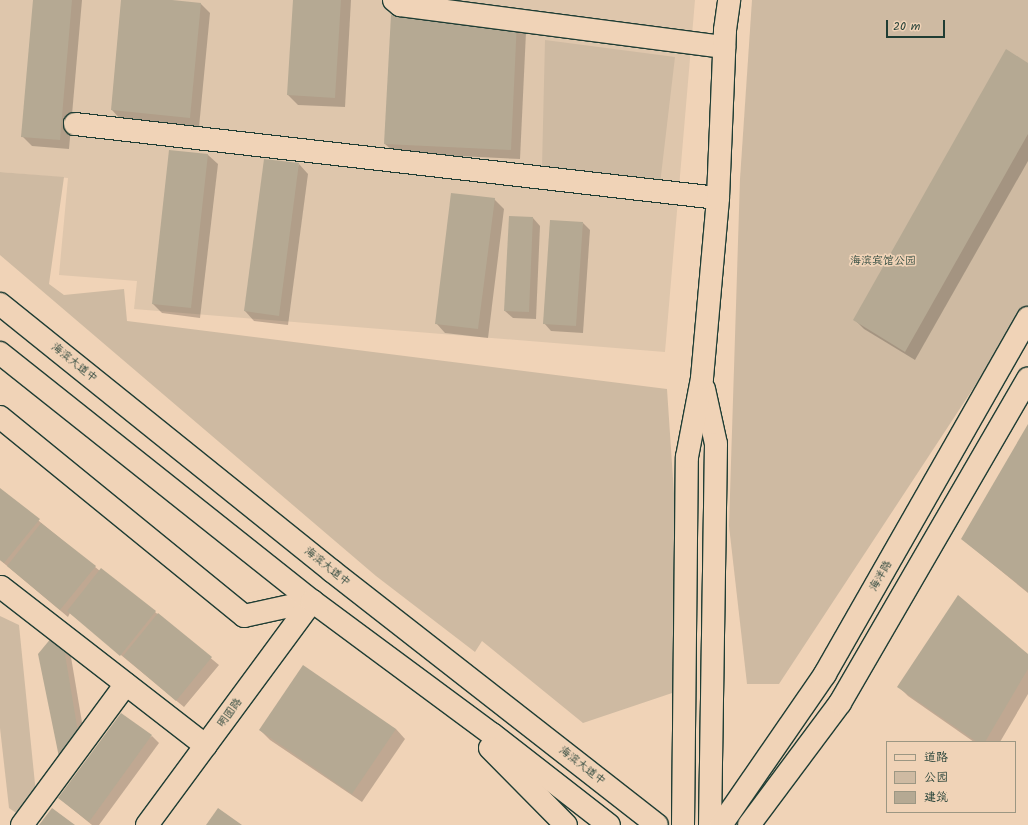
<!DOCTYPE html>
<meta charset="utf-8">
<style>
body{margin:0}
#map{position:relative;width:1028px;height:825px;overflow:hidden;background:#f0d3b7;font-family:Kalam,"LXGW WenKai TC",sans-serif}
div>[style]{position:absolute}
.built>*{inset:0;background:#dec6ac}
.green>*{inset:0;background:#cebaa2}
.shadow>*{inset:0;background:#0003}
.building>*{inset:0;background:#b5a993}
.roads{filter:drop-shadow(1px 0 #1f3d34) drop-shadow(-1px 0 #1f3d34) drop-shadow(0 1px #1f3d34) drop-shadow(0 -1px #1f3d34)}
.minor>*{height:22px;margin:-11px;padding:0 11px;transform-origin:11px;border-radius:11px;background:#f0d3b7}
.major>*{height:22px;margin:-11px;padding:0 11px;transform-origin:11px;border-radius:11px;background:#f0d3b7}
span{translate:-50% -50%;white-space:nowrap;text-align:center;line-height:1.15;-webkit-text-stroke:3.5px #f0d3b7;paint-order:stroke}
.park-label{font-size:11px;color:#304a3f}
.street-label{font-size:11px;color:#1f3d34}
.legend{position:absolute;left:886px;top:741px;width:130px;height:72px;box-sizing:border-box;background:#f0d3b7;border:1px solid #9c9783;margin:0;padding:5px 7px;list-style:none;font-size:12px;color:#1f3d34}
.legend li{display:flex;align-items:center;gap:8px;height:20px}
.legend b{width:20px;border:1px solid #9c9783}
.scale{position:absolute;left:886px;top:20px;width:59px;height:18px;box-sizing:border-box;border:2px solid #1f3d34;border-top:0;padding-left:5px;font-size:12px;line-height:14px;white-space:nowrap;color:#1f3d34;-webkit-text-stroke:3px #f0d3b7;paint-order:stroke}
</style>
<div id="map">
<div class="built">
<div style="clip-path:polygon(0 0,695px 0,665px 352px,134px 309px,137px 281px,59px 275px,68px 178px,0 172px)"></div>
</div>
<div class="green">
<div style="clip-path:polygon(752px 0,1028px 0,1028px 305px,779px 684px,747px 684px,729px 526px,740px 179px)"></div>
<div style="clip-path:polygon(545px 40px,675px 57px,660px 184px,542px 167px)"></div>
<div style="clip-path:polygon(0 172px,64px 177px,49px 284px,64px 295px,124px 289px,127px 321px,667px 389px,687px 688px,583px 723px,482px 641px,475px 652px,376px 576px,0 255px)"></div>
<div style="clip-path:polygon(0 616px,19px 625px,36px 794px,19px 815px,9px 808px,0 728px)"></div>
</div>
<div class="shadow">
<div style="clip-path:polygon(34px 0,82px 0,69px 149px,32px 146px,23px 137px)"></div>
<div style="clip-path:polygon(122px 0,161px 0,201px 4px,210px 13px,199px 127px,121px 120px,112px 110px)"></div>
<div style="clip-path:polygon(294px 0,351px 0,345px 107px,298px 105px,288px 95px)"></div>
<div style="clip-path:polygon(392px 16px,526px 32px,520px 159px,395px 153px,385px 144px)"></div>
<div style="clip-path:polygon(1028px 64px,1028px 161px,915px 360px,864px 329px,855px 320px)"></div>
<div style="clip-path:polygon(170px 151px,208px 155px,218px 164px,200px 318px,162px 313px,153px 304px)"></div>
<div style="clip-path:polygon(299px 164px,308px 174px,288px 325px,254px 321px,245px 311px)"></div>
<div style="clip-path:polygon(494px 199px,504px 209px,488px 338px,445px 333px,436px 323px)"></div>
<div style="clip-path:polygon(533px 218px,540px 226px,536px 319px,513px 318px,505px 311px)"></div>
<div style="clip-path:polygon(583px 223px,590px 230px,583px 333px,551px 331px,544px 323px)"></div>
<div style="clip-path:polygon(1028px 426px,1028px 593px,962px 539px)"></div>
<div style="clip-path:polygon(0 489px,100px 571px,155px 612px,219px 665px,184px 707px,70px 613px,68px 617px,0 560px)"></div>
<div style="clip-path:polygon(52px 638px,71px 657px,85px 740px,67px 768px)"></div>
<div style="clip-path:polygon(1028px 655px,1028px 694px,1000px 742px,974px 742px,908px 696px,898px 686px)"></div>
<div style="clip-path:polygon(396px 729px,405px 739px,362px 802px,270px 740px,260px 730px)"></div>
<div style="clip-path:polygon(152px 736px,159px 743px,99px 825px,92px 825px,59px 798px)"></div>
</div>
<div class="building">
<div style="clip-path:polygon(33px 0,72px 0,60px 140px,21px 137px)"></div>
<div style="clip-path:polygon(121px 0,172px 0,201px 3px,190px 118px,111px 110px)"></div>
<div style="clip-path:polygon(293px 0,341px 0,335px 98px,287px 95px)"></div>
<div style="clip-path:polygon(391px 15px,517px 21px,511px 150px,384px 144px)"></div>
<div style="clip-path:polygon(1006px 49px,1028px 63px,1028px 134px,905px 352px,853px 320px)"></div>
<div style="clip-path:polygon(169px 150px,208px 154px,191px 308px,152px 304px)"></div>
<div style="clip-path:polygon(264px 159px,299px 163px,279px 316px,244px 311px)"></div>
<div style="clip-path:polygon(451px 193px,495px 198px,478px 329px,435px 324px)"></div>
<div style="clip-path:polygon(509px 216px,533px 217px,529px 312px,504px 311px)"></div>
<div style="clip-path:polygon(550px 220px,583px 222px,576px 326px,543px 324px)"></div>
<div style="clip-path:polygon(1028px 424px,1028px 592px,961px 539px)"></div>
<div style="clip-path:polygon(0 488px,40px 519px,4px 563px,0 560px)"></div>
<div style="clip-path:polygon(41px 523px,96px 566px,60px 610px,7px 566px)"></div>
<div style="clip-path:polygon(101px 568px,156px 611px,120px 656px,67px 611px)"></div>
<div style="clip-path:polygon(958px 595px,1028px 654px,1028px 669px,985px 742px,977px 742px,897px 687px)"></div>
<div style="clip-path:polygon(158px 613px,212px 657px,176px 701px,123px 656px)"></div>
<div style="clip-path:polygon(52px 637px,64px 648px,78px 732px,60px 762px,38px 654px)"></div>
<div style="clip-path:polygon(303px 665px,396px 729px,352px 794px,259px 730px)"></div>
<div style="clip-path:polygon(121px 713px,152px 735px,89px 822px,58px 798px)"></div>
<div style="clip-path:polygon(52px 808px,75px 825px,39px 825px)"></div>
<div style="clip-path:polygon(218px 808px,242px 825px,206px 825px)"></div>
</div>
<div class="roads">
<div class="minor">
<div style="left:394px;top:0;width:8px;rotate:40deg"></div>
<div style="left:400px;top:5px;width:327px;rotate:7.4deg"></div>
<div style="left:75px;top:124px;width:647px;rotate:6.57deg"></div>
<div style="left:704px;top:389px;width:56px;rotate:77.7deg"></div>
<div style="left:716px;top:444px;width:381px;rotate:90.9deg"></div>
<div style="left:0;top:417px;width:315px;rotate:39.2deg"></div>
<div style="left:244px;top:616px;width:70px;rotate:-12.4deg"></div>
<div style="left:0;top:588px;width:1px;rotate:-45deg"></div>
<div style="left:1px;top:587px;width:259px;rotate:37.8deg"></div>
<div style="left:22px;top:825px;width:175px;rotate:-53.6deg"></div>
<div style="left:147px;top:825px;width:278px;rotate:-53.6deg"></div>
<div style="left:683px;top:825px;width:368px;rotate:-89.4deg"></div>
<div style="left:687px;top:457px;width:80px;rotate:-79.2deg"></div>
<div style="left:702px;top:378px;width:181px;rotate:-84.9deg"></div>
<div style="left:718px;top:198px;width:168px;rotate:-87.6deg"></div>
<div style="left:725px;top:30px;width:30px;rotate:-82deg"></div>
<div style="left:721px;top:825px;width:183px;rotate:-55.4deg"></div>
<div style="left:825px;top:674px;width:410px;rotate:-60.3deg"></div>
<div style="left:749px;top:825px;width:152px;rotate:-53.3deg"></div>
<div style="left:840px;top:703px;width:375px;rotate:-59.9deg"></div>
</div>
<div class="major">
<div style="left:0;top:304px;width:426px;rotate:38.8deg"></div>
<div style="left:332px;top:571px;width:412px;rotate:38deg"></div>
<div style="left:0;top:353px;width:399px;rotate:38.5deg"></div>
<div style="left:312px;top:601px;width:224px;rotate:36.5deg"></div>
<div style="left:492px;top:734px;width:148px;rotate:37.9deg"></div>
<div style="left:490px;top:748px;width:108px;rotate:45.4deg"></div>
</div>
</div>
<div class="park-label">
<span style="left:883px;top:261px">海滨宾馆公园</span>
</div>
<div class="street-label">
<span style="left:74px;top:363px;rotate:39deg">海滨大道中</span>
<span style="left:327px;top:567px;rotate:39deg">海滨大道中</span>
<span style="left:881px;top:576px;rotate:-60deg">海洋路</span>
<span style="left:230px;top:713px;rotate:-54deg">明圆路</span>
<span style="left:582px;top:766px;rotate:38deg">海滨大道中</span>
</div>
<ul class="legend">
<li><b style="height:5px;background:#f0d3b7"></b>道路</li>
<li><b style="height:11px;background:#cebaa2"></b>公园</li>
<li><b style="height:11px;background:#b5a993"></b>建筑</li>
</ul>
<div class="scale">20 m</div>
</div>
